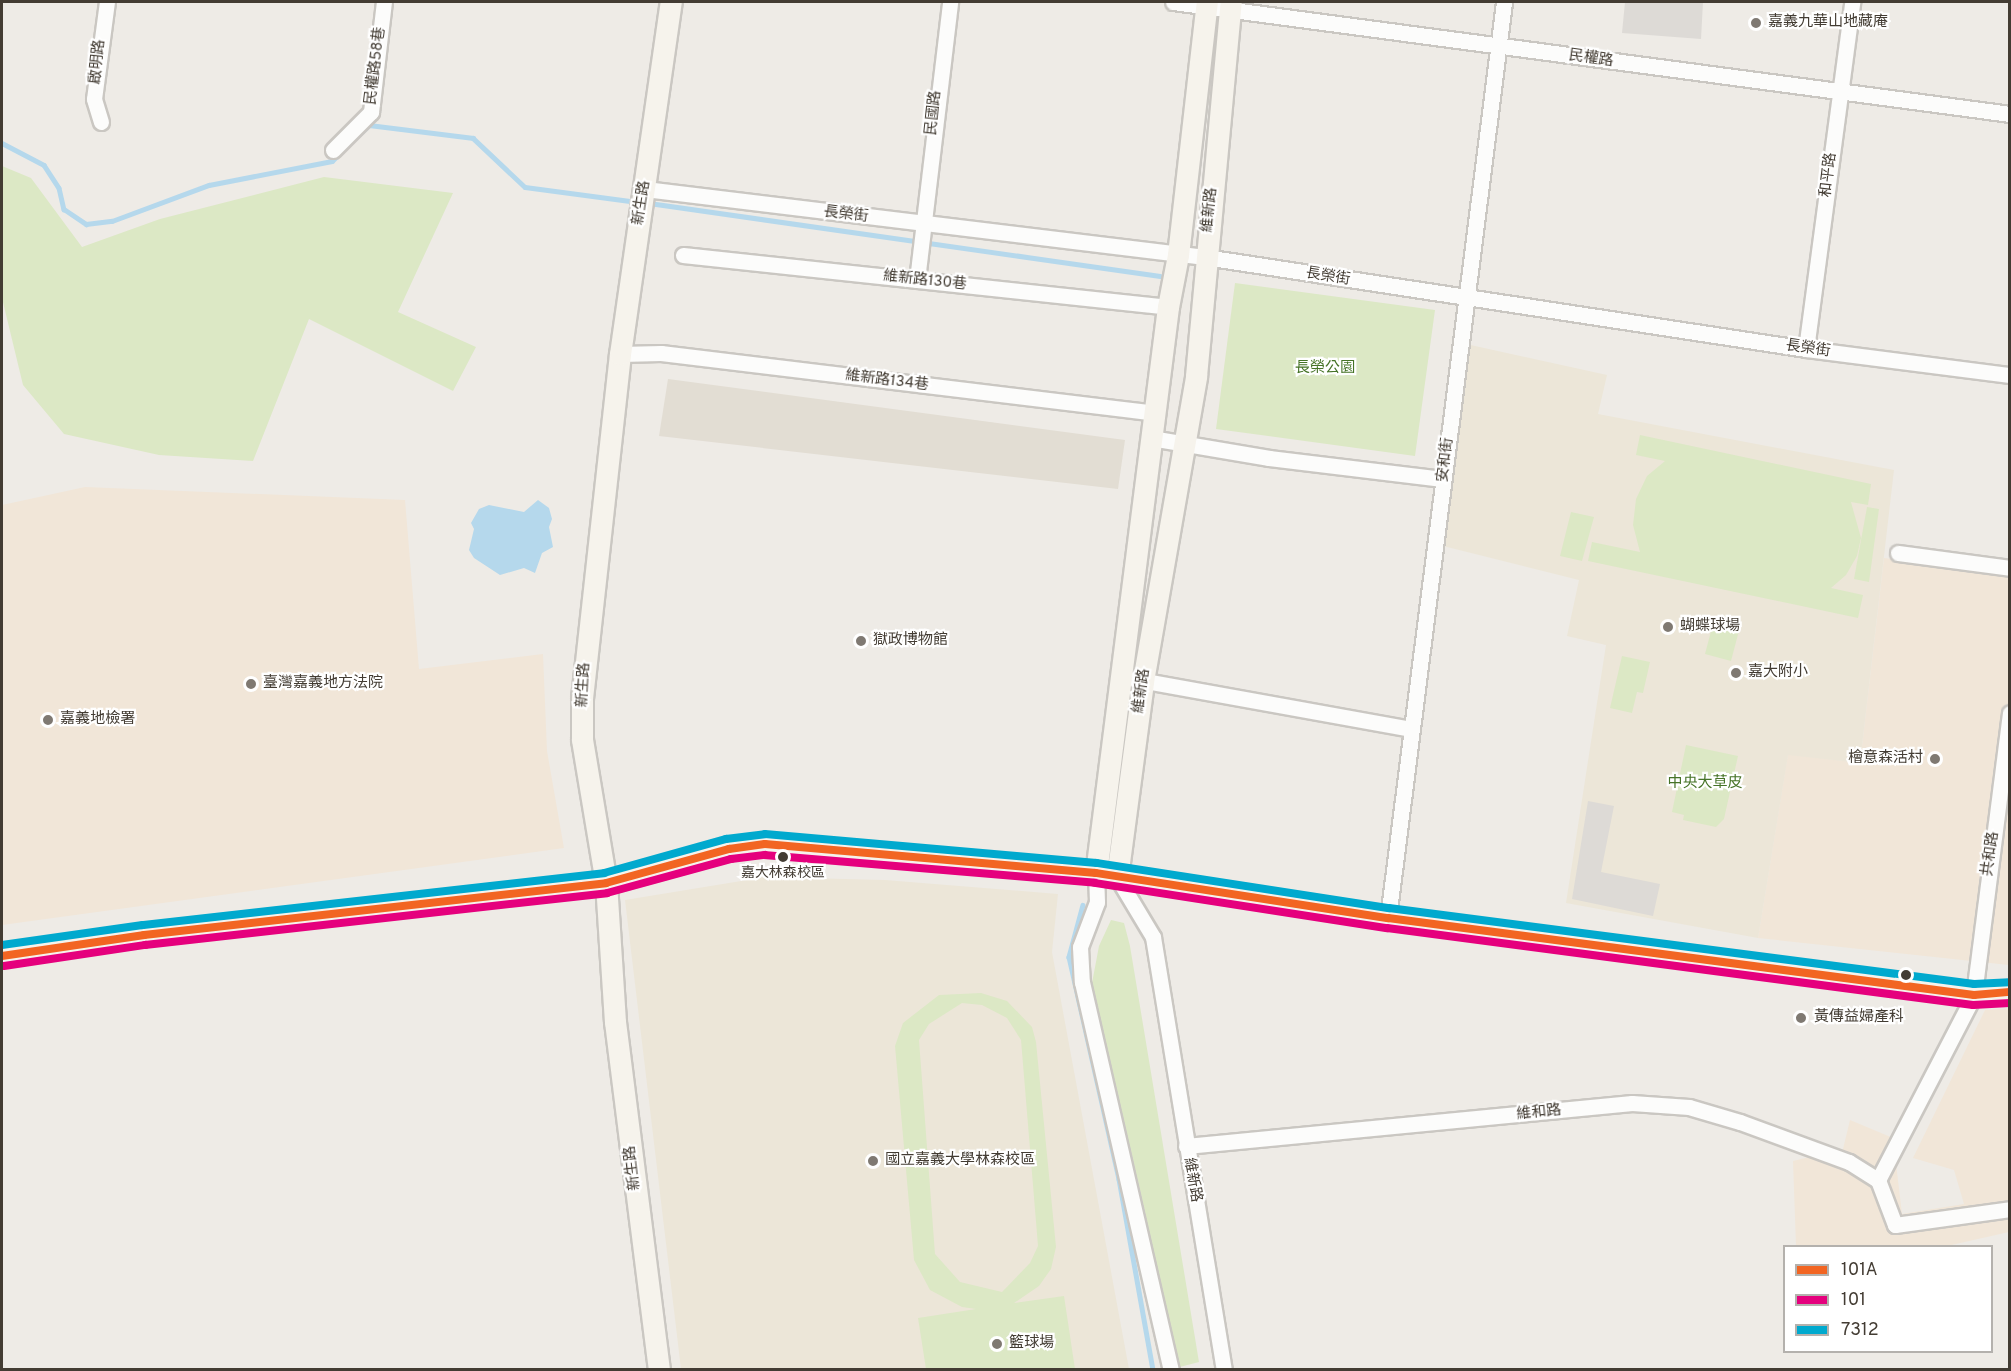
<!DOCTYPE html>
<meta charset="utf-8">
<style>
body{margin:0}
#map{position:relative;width:2011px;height:1371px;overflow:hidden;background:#eeebe6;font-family:Overpass,"Noto Sans TC",sans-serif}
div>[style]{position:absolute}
.residential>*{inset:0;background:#e2ddd3}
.commercial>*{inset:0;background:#f1e6d8}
.education>*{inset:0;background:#ece6d8}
.green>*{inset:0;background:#dce8c5}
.parking>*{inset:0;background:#dddad6}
.water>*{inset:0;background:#b5d8ec}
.stream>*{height:4.5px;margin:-2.25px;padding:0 2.25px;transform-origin:2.25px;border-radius:2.25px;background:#b5d8ec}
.roads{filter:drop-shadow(2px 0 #cac7c2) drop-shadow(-2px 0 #cac7c2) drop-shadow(0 2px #cac7c2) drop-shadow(0 -2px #cac7c2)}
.street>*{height:15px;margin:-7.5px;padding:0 7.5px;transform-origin:7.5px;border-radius:7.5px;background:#fcfcfb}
.secondary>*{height:21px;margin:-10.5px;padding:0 10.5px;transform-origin:10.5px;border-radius:10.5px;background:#f6f3ec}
.bus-1>*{height:8px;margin:-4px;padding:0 4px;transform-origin:4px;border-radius:4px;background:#f26522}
.bus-2>*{height:8px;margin:-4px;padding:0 4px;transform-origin:4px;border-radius:4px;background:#e5007d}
.bus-3>*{height:8px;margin:-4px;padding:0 4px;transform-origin:4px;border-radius:4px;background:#00a9ce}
.dots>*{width:16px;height:16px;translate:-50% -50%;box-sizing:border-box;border:3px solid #fff;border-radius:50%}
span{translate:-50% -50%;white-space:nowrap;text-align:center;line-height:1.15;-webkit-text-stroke:4.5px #fff;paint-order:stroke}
.bus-label{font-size:14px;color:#433c33}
.poi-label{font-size:15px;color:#433c33}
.left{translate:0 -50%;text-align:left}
.right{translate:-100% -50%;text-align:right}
.street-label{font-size:15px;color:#433c33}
.park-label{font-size:15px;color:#467327}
.frame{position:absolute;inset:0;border:3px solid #433c33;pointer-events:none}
.legend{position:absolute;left:1783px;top:1245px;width:210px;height:108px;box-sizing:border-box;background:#fff;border:2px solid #b4b1ad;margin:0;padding:8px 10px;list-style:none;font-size:18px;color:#433c33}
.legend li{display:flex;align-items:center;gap:12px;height:30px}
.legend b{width:30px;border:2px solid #b4b1ad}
</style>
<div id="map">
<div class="residential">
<div style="clip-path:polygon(668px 379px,1125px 440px,1118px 489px,659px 436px)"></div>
</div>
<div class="commercial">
<div style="clip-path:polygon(85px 487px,405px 500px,419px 669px,543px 654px,547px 751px,564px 848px,2px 925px,2px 505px)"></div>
<div style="clip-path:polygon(1884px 558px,2009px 575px,2009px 965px,1758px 938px,1788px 754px,1860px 763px)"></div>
<div style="clip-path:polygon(2009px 1008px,2009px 1232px,1947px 1246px,1796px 1246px,1793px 1161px,1843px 1149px,1850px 1120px,1893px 1138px,1902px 1214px,1964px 1204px,1954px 1170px,1913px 1158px,1985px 1010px)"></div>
</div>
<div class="education">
<div style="clip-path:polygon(1466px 344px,1607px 375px,1598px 414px,1894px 470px,1860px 763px,1788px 755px,1758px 938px,1566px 903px,1606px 645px,1567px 636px,1579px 580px,1439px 545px)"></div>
<div style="clip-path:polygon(766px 877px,885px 880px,1058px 894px,1052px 952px,1129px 1369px,681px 1369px,625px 900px)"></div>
</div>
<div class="green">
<div style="clip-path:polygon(2px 166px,31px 178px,82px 247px,160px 219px,324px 177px,453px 193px,398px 312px,476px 347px,453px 391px,309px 319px,253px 461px,159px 455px,64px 434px,23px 385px,2px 298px)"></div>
<div style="clip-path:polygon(1235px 283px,1435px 310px,1415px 456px,1216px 429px)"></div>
<div style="clip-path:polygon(1640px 435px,1871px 484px,1868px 505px,1851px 502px,1861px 538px,1857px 556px,1846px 575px,1831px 588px,1863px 595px,1858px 618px,1588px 561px,1592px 542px,1640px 552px,1633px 525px,1636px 499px,1647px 476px,1665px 461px,1636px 455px)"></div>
<div style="clip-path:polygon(1867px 507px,1879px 509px,1869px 582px,1854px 579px)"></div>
<div style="clip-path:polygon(1571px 512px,1594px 517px,1582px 561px,1560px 556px)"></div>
<div style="clip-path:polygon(1715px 616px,1741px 623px,1731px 661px,1705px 654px)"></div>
<div style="clip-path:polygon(1622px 656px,1650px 662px,1643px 693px,1637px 692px,1632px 713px,1610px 708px)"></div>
<div style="clip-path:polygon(1686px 745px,1738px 756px,1724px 819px,1716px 827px,1683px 820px,1684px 815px,1672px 812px)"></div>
<div style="clip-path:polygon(1111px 920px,1124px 923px,1130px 946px,1199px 1362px,1172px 1369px,1145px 1212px,1092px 983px,1099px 946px)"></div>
<div style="clip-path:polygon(evenodd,981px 993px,1007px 1001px,1032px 1027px,1036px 1042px,1056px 1247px,1051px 1269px,1039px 1286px,1014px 1303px,1064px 1296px,1075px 1369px,926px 1369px,918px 1318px,976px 1309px,962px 1307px,930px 1290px,914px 1260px,895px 1046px,903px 1023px,939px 995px,981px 993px,962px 1003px,982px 1005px,1007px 1018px,1021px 1040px,1038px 1246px,1030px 1263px,1002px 1292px,960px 1282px,935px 1254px,919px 1040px,929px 1024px,962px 1003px)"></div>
</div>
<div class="parking">
<div style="clip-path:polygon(1625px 2px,1703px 2px,1701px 39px,1622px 33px)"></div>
<div style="clip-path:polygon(1588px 801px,1614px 806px,1601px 872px,1660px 884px,1653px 916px,1572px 899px)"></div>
</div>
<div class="water">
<div style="clip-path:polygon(538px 500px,549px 508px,552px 519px,549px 527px,553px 547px,542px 553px,535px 573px,524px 568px,500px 575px,474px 558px,469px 550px,474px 529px,471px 523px,479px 509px,489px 505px,524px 512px)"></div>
</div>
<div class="stream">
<div style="left:352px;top:141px;width:23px;rotate:-43deg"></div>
<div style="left:369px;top:125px;width:105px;rotate:7.1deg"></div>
<div style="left:473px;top:138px;width:71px;rotate:43.3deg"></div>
<div style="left:525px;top:187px;width:113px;rotate:7.6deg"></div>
<div style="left:2px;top:143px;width:47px;rotate:27.6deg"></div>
<div style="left:44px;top:165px;width:27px;rotate:57deg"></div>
<div style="left:59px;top:188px;width:22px;rotate:77deg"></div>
<div style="left:64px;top:209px;width:27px;rotate:34deg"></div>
<div style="left:86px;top:224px;width:26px;rotate:-7deg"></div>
<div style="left:112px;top:221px;width:103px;rotate:-20.4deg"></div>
<div style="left:209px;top:185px;width:125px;rotate:-11deg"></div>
<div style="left:332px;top:161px;width:14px;rotate:-45deg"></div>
<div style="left:649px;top:203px;width:516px;rotate:8.13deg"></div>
<div style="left:1083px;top:905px;width:54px;rotate:105.1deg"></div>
<div style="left:1069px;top:957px;width:228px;rotate:77.3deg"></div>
<div style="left:1119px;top:1179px;width:194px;rotate:79.9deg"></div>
</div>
<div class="roads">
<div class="street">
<div style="left:1173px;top:2px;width:844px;rotate:7.62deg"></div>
<div style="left:101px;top:122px;width:24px;rotate:-107deg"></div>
<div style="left:94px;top:99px;width:98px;rotate:-82.4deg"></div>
<div style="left:333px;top:150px;width:54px;rotate:-45deg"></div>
<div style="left:371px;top:112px;width:111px;rotate:-83.3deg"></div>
<div style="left:645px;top:189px;width:564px;rotate:6.92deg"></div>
<div style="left:1205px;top:257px;width:608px;rotate:8.7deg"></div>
<div style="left:1806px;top:349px;width:206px;rotate:7.3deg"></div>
<div style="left:683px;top:255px;width:488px;rotate:6.1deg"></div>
<div style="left:917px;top:280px;width:280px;rotate:-83.2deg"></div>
<div style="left:1806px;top:349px;width:350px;rotate:-82.4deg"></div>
<div style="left:620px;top:354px;width:41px;rotate:-1.4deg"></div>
<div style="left:661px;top:353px;width:497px;rotate:6.9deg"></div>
<div style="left:1151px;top:438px;width:120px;rotate:9.6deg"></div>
<div style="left:1269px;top:458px;width:175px;rotate:6.9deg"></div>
<div style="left:1898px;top:553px;width:113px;rotate:7.6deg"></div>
<div style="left:1134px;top:679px;width:282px;rotate:10.2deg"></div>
<div style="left:2010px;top:713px;width:284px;rotate:97.3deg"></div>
<div style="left:1974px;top:995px;width:208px;rotate:117.4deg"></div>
<div style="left:1878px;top:1180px;width:48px;rotate:69.3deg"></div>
<div style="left:1895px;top:1225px;width:116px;rotate:-7.9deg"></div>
<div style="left:1096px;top:873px;width:29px;rotate:88deg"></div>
<div style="left:1097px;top:902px;width:48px;rotate:110.7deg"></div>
<div style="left:1080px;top:947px;width:35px;rotate:87deg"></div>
<div style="left:1082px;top:982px;width:398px;rotate:77.1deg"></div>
<div style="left:1117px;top:877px;width:70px;rotate:59deg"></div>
<div style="left:1153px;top:937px;width:439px;rotate:80.7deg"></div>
<div style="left:1388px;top:918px;width:923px;rotate:-82.78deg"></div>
<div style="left:1186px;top:1146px;width:448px;rotate:-5.5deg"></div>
<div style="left:1632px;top:1103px;width:57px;rotate:4deg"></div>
<div style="left:1689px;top:1107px;width:53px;rotate:16.4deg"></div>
<div style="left:1740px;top:1122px;width:116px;rotate:20.2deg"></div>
<div style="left:1849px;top:1162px;width:34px;rotate:32deg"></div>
</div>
<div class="secondary">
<div style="left:1096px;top:873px;width:571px;rotate:-82.75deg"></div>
<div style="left:1168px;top:307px;width:53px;rotate:-79.1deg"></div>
<div style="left:1178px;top:255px;width:255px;rotate:-83.5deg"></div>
<div style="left:1117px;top:877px;width:198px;rotate:-82.4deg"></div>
<div style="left:1143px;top:681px;width:310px;rotate:-80.1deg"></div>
<div style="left:1196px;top:376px;width:376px;rotate:-84.7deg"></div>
<div style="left:2px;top:956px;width:144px;rotate:-8.4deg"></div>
<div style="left:144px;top:935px;width:465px;rotate:-6.4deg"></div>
<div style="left:606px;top:883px;width:128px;rotate:-15.5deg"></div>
<div style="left:729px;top:849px;width:36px;rotate:-8deg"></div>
<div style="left:765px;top:844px;width:332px;rotate:5deg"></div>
<div style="left:1096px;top:873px;width:295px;rotate:8.8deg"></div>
<div style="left:1388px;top:918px;width:591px;rotate:7.49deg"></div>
<div style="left:1974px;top:995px;width:36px;rotate:-5deg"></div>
<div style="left:659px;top:1370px;width:351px;rotate:-97.2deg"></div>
<div style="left:615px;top:1022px;width:139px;rotate:-93.7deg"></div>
<div style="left:606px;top:883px;width:146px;rotate:-99.5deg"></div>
<div style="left:582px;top:739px;width:41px;rotate:-90deg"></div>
<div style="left:582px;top:698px;width:346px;rotate:-83.7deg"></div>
<div style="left:620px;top:354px;width:356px;rotate:-81.8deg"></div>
</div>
</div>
<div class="bus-1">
<div style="left:2px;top:956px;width:144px;rotate:-8.4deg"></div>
<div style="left:144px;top:935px;width:465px;rotate:-6.4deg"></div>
<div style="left:606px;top:883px;width:128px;rotate:-15.5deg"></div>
<div style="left:729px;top:849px;width:36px;rotate:-8deg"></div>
<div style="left:765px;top:844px;width:332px;rotate:5deg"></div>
<div style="left:1096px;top:873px;width:295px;rotate:8.8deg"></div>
<div style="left:1388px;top:918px;width:591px;rotate:7.49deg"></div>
<div style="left:1974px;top:995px;width:36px;rotate:-5deg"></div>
</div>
<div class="bus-2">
<div style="left:4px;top:966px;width:143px;rotate:-8.5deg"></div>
<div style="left:145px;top:945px;width:465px;rotate:-6.4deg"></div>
<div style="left:607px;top:893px;width:129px;rotate:-15.3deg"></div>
<div style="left:731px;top:859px;width:34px;rotate:-7deg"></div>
<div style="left:765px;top:855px;width:331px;rotate:4.8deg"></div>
<div style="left:1095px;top:883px;width:295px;rotate:8.8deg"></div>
<div style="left:1387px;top:928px;width:591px;rotate:7.49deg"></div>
<div style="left:1973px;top:1005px;width:37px;rotate:-3deg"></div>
</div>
<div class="bus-3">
<div style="left:2px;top:945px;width:142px;rotate:-8.1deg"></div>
<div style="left:143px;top:925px;width:464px;rotate:-6.4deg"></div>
<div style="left:604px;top:873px;width:127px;rotate:-15.6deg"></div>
<div style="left:726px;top:839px;width:39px;rotate:-7deg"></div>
<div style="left:765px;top:834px;width:333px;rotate:5deg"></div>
<div style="left:1097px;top:863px;width:295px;rotate:8.8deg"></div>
<div style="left:1389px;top:908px;width:590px;rotate:7.4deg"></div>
<div style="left:1974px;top:984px;width:35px;rotate:-3deg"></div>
</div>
<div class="dots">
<div style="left:1756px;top:23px;background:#7f7972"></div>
<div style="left:1668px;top:627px;background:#7f7972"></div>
<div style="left:861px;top:641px;background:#7f7972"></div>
<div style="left:1736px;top:673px;background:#7f7972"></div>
<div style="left:251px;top:684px;background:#7f7972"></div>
<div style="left:48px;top:720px;background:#7f7972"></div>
<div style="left:1935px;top:759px;background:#7f7972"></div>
<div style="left:783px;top:857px;background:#433c33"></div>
<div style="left:1906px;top:975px;background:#433c33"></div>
<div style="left:1801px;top:1018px;background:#7f7972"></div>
<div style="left:873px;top:1161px;background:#7f7972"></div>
<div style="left:997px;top:1344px;background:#7f7972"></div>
</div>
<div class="bus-label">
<span style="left:783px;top:874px">嘉大林森校區</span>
</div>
<div class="poi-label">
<span class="left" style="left:1768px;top:23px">嘉義九華山地藏庵</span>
<span class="left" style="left:1680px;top:627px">蝴蝶球場</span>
<span class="left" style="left:873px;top:641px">獄政博物館</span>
<span class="left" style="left:1748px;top:673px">嘉大附小</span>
<span class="left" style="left:263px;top:684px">臺灣嘉義地方法院</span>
<span class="left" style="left:60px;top:720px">嘉義地檢署</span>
<span class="right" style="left:1923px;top:759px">檜意森活村</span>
<span class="left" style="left:1814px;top:1018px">黃傳益婦產科</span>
<span class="left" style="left:885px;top:1161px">國立嘉義大學林森校區</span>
<span class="left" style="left:1009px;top:1344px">籃球場</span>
</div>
<div class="street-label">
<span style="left:1591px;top:59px;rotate:8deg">民權路</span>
<span style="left:98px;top:62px;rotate:-84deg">啟明路</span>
<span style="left:376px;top:66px;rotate:-83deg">民權路58巷</span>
<span style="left:934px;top:113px;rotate:-84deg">民國路</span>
<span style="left:1829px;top:175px;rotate:-83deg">和平路</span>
<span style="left:642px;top:203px;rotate:-81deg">新生路</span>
<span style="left:1210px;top:210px;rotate:-84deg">維新路</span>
<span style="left:846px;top:215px;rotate:7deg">長榮街</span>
<span style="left:1328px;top:277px;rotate:9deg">長榮街</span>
<span style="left:925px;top:281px;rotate:6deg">維新路130巷</span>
<span style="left:1808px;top:349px;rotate:8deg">長榮街</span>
<span style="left:887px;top:381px;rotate:7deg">維新路134巷</span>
<span style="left:1446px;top:460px;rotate:-83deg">安和街</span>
<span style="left:584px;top:685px;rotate:-87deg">新生路</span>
<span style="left:1142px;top:691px;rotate:-82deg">維新路</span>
<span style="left:1991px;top:854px;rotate:-82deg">共和路</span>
<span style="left:1539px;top:1113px;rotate:-6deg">維和路</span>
<span style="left:633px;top:1168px;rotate:-97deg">新生路</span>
<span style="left:1192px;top:1180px;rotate:80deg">維新路</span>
</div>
<div class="park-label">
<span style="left:1325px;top:369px">長榮公園</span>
<span style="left:1705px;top:784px">中央大草皮</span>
</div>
<div class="frame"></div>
<ul class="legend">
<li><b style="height:8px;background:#f26522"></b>101A</li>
<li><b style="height:8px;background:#e5007d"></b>101</li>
<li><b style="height:8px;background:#00a9ce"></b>7312</li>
</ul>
</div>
